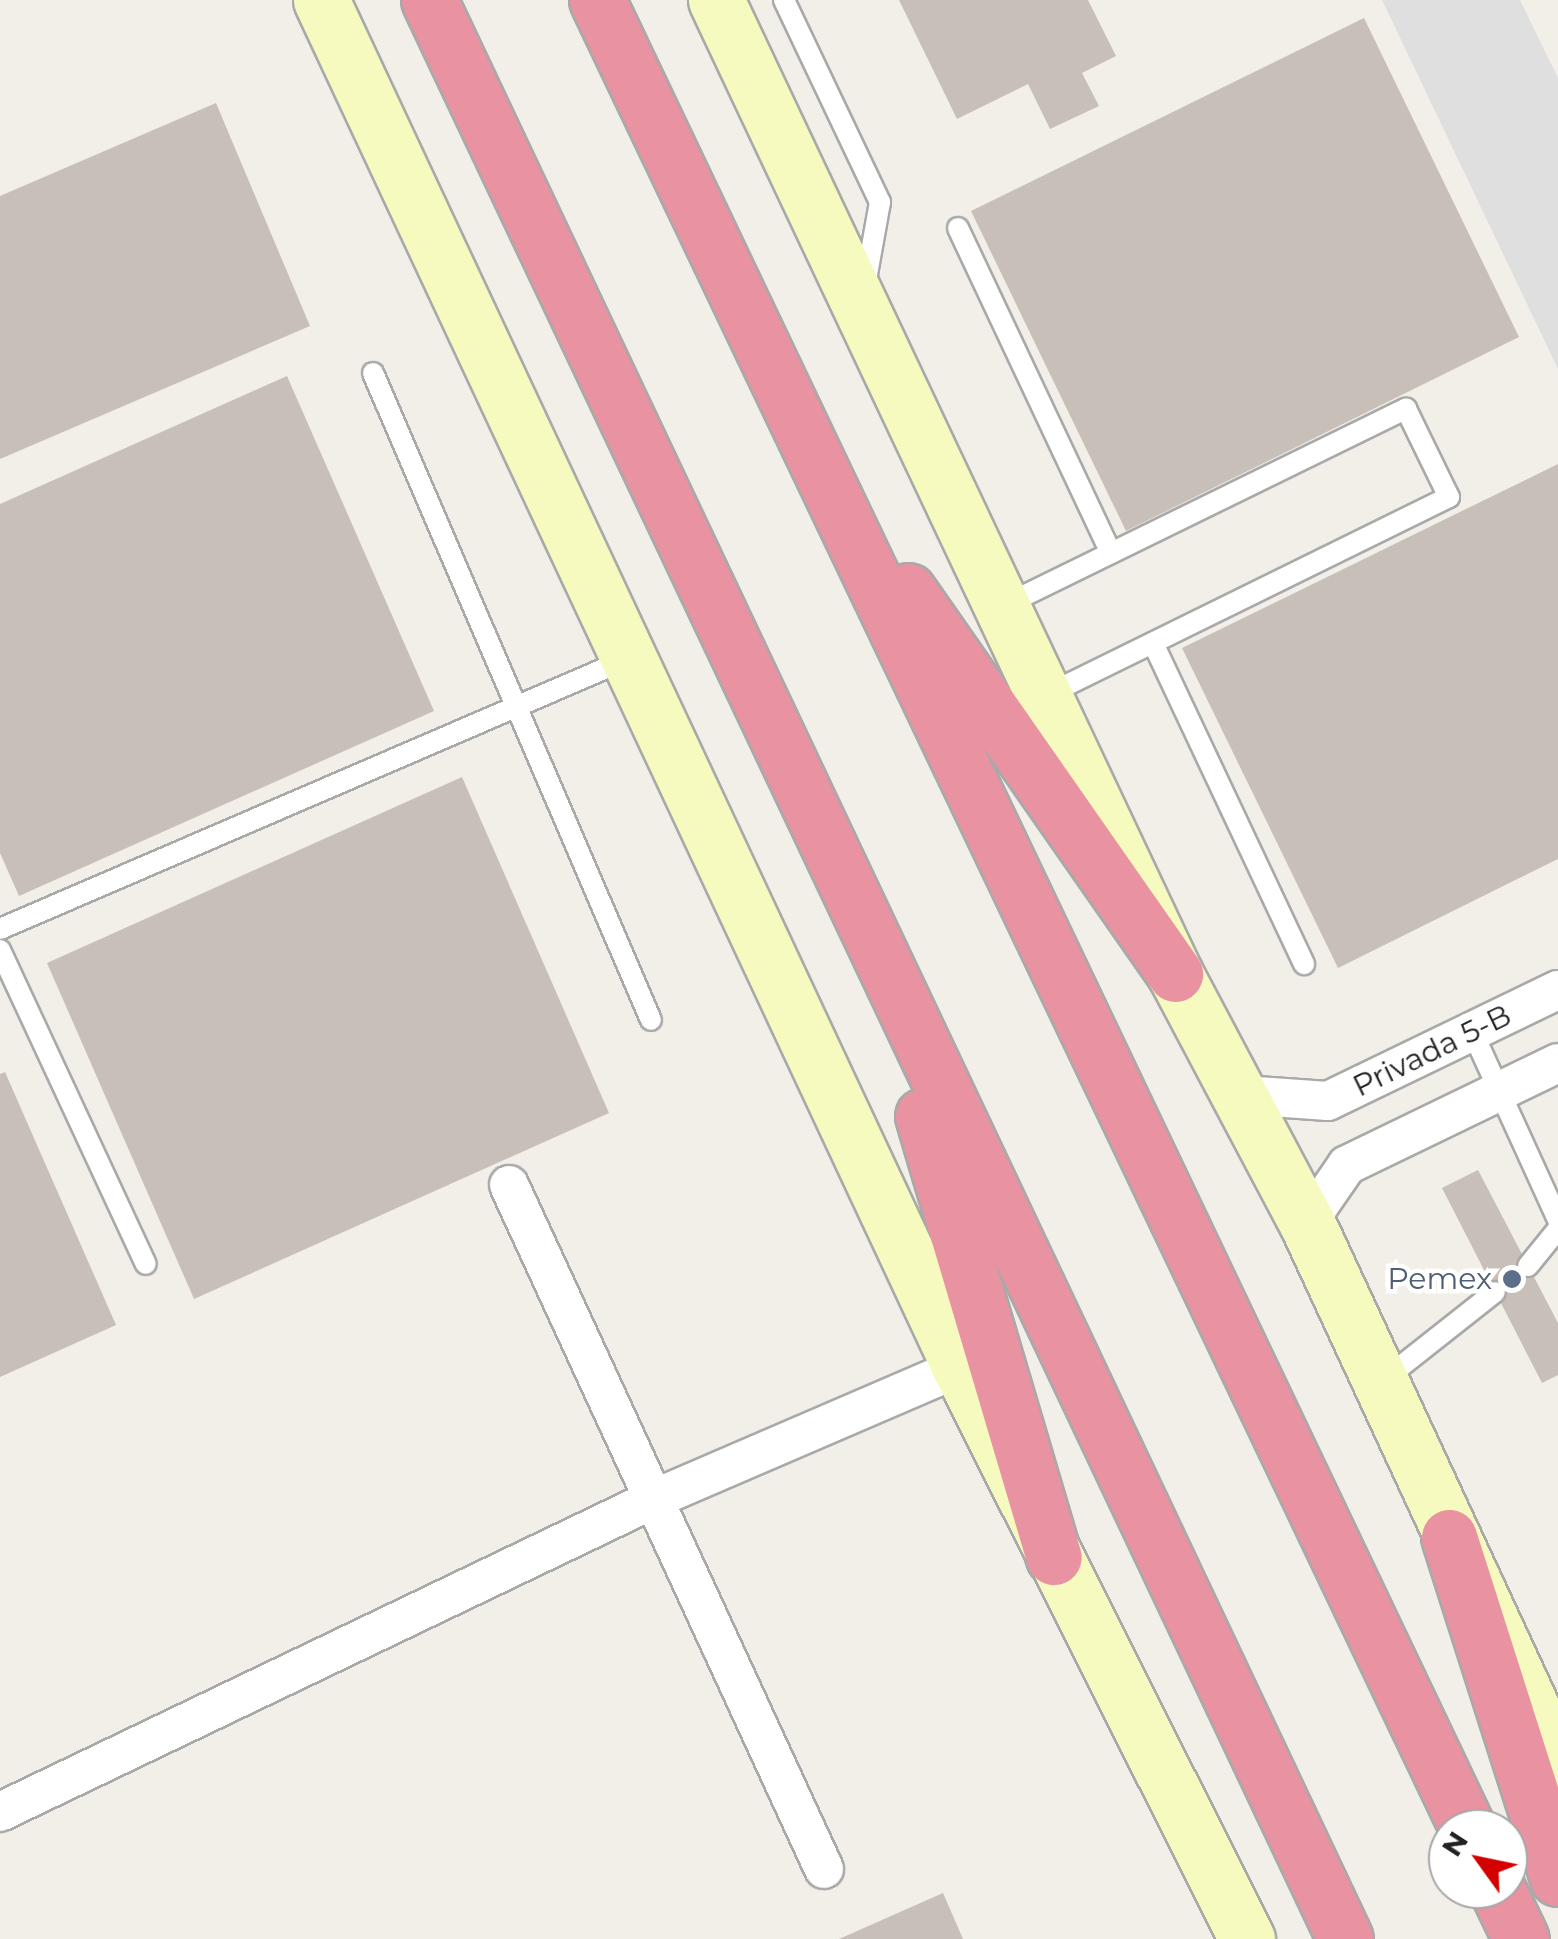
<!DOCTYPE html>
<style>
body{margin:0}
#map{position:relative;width:1558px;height:1939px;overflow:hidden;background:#f2efe9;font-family:Montserrat,sans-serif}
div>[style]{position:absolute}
.residential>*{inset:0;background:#e0dfdf}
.building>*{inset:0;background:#c7bfb8}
.roads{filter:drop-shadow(2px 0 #a9a9a9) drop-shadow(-2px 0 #a9a9a9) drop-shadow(0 2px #a9a9a9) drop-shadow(0 -2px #a9a9a9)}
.lane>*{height:20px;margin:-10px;padding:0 10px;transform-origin:10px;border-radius:10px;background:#fff}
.street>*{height:38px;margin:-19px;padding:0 19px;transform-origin:19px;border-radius:19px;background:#fff}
.secondary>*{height:55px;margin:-27.5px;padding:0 27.5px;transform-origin:27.5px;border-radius:27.5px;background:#f7fabf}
.highway>*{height:55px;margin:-27.5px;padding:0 27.5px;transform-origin:27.5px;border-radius:27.5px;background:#e892a2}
.dots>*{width:28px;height:28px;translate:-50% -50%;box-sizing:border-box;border:5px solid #fff;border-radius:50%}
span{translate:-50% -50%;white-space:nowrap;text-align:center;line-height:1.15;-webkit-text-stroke:9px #fff;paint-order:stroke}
.street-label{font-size:30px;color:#222}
.service-label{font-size:30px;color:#4e5e75}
.right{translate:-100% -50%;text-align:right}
.north{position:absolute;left:1428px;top:1809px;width:100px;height:100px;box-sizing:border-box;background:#fff;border:2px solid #a7a7a7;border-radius:50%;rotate:303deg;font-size:28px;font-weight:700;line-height:40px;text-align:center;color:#222}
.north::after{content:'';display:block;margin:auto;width:35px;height:45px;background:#d40000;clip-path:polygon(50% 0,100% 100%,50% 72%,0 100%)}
</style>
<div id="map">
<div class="residential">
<div style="clip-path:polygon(1382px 0,1520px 0,1558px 78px,1558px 369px)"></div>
</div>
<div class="building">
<div style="clip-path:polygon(899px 0,1088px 0,1116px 56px,1082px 73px,1099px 106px,1050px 129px,1028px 84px,957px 119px)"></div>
<div style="clip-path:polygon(1364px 18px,1519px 337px,1126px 531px,971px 211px)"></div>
<div style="clip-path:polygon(216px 103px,310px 326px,0 459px,0 196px)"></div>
<div style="clip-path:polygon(287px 376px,434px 711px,19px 896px,0 853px,0 504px)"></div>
<div style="clip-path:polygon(1558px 464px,1558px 859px,1338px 968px,1182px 648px)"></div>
<div style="clip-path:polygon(462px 777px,609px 1113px,194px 1299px,47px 963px)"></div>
<div style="clip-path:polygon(5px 1072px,116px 1325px,0 1377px,0 1074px)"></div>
<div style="clip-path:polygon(1478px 1170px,1558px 1323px,1558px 1375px,1542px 1383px,1442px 1188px)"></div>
<div style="clip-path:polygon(943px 1893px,963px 1939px,839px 1939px)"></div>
</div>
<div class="roads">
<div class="lane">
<div style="left:784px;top:0;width:224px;rotate:64.6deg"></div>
<div style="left:880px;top:202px;width:84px;rotate:100.2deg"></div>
<div style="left:958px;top:228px;width:359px;rotate:64.8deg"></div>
<div style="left:373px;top:373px;width:704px;rotate:66.75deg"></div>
<div style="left:1003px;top:606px;width:449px;rotate:-26.1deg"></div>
<div style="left:1406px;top:409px;width:98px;rotate:64deg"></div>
<div style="left:1449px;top:497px;width:448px;rotate:153.8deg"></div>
<div style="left:1153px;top:643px;width:355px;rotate:64.8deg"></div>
<div style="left:0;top:929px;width:683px;rotate:-23.3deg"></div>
<div style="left:0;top:950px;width:346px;rotate:65.1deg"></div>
<div style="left:1472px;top:1031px;width:208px;rotate:65.5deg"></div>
<div style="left:1528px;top:1266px;width:48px;rotate:-51deg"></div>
<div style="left:1381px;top:1382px;width:145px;rotate:-38.3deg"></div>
</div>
<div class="street">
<div style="left:1243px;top:1095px;width:85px;rotate:4deg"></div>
<div style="left:1328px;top:1101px;width:255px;rotate:-25.8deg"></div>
<div style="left:509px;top:1185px;width:753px;rotate:65.27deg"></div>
<div style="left:1307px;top:1223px;width:70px;rotate:-55.4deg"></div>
<div style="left:1347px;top:1165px;width:234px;rotate:-25.8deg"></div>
<div style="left:0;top:1812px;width:725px;rotate:-25.58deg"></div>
<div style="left:654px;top:1499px;width:333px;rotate:-23.3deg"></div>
</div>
<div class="secondary">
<div style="left:321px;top:0;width:1509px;rotate:64.95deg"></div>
<div style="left:960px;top:1367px;width:640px;rotate:63.35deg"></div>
<div style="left:716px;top:0;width:1077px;rotate:64.77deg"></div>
<div style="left:1175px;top:974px;width:282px;rotate:62.1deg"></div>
<div style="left:1307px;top:1223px;width:597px;rotate:65.15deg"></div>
</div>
<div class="highway">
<div style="left:429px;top:0;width:2144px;rotate:64.71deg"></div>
<div style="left:597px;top:0;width:2026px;rotate:64.54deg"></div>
<div style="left:908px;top:591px;width:467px;rotate:55.1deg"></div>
<div style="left:923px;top:1116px;width:460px;rotate:73.5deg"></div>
<div style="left:1449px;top:1537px;width:358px;rotate:72.3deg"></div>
<div style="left:1497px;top:1889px;width:55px;rotate:64.4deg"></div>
</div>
</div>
<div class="dots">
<div style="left:1512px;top:1279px;background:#5c6f8a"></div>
</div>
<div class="street-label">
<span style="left:1432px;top:1051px;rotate:-26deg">Privada 5-B</span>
</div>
<div class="service-label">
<span class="right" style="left:1492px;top:1279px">Pemex</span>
</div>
<div class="north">N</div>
</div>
